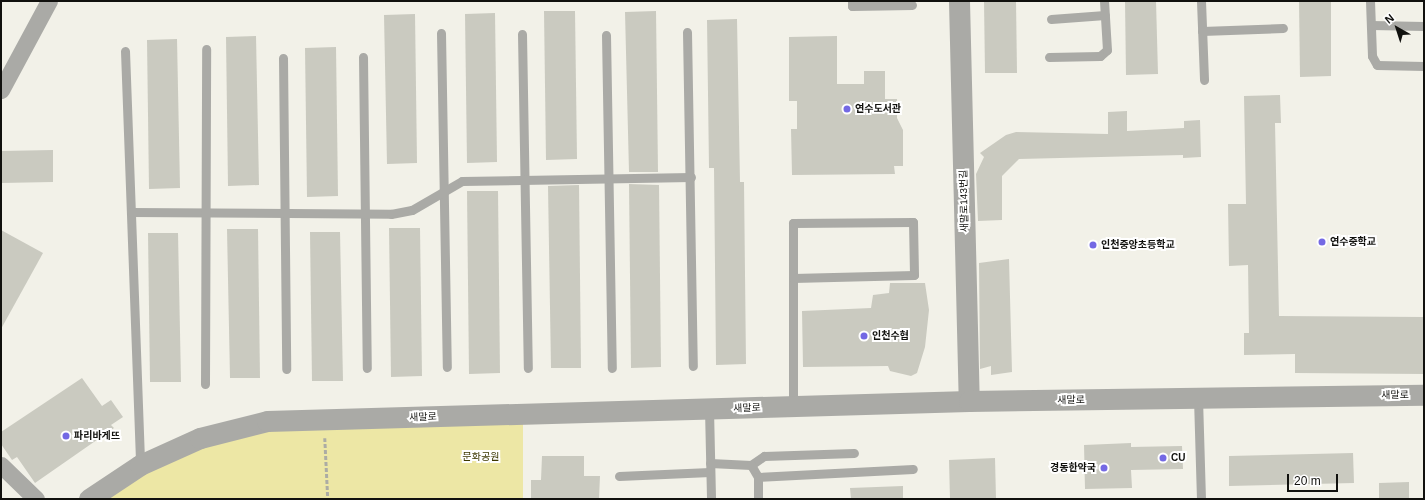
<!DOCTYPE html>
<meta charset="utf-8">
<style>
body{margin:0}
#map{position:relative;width:1425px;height:500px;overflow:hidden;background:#f2f1e8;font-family:Arial,"Noto Sans KR",sans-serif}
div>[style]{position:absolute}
.green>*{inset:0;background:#ede7a5}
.building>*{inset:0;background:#cacac0}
.path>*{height:2.5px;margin-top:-1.25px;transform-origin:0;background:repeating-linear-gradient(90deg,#acaca4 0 4px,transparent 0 6px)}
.service>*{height:9px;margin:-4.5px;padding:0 4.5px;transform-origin:4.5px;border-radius:4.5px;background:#aaaaa6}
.minor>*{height:17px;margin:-8.5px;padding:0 8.5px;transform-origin:8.5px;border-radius:8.5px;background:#aaaaa6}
.tertiary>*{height:21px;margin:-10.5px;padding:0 10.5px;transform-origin:10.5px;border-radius:10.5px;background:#aaaaa6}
.dots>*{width:11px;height:11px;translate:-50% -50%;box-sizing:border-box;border:2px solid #fff;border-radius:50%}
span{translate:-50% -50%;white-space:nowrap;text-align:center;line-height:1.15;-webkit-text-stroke:4px #fff;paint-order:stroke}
.poi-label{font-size:10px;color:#11110e;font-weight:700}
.left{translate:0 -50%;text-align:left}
.right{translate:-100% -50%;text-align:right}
.street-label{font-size:10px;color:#11110e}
.park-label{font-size:10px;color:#3c3700}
.frame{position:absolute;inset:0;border:2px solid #11110e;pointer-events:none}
.north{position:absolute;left:1377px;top:8px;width:40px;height:40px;-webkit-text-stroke:3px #fff;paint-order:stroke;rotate:321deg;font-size:11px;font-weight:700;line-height:16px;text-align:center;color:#11110e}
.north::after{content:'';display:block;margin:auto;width:14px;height:18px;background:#11110e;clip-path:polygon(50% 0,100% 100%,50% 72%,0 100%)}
.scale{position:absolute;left:1287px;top:474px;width:51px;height:18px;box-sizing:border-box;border:2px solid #11110e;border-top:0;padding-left:5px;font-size:12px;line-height:14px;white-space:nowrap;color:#11110e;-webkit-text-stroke:3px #fff;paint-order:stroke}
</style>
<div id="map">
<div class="green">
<div style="clip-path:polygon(523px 414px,523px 499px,89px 499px,99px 490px,267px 421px)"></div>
</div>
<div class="building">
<div style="clip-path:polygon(984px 1px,1016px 1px,1017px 73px,985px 73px)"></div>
<div style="clip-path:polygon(1125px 1px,1156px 1px,1158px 74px,1126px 75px)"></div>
<div style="clip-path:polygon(1299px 1px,1331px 1px,1331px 76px,1300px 77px)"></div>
<div style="clip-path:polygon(544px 11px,575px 11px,577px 159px,546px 160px)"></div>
<div style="clip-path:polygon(656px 11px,658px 172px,629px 172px,625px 12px)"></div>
<div style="clip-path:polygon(495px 13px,497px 162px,467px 163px,465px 14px)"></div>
<div style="clip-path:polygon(415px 14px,417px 163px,387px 164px,384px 15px)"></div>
<div style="clip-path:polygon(737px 19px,740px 182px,744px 182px,746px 364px,716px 365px,714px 168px,709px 168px,707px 20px)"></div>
<div style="clip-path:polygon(256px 36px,259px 185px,228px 186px,226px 37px)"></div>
<div style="clip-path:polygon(837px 36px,837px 84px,864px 84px,864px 71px,885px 71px,885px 99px,897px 99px,897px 118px,903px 130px,903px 166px,894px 166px,895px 174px,792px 175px,791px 129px,797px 129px,797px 101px,789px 101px,789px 37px)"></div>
<div style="clip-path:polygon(177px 39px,180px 188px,149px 189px,147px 40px)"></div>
<div style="clip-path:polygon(336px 47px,338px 196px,307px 197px,305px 48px)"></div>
<div style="clip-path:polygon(1280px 95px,1281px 123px,1275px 123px,1279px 316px,1424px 317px,1424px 374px,1295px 373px,1295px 354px,1244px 355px,1244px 333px,1249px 333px,1248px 265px,1229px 266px,1228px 204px,1246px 204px,1244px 96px)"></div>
<div style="clip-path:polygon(1127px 111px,1127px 131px,1184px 128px,1184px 121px,1200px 120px,1201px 157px,1183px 158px,1183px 155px,1019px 159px,1002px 176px,1002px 220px,978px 221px,976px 174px,984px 157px,980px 153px,1006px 135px,1016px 132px,1108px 134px,1108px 112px)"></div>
<div style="clip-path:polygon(53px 150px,53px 182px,1px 183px,1px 151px)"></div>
<div style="clip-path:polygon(629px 184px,659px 185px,661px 367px,631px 368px)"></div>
<div style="clip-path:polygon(579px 185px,581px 368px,551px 368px,548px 186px)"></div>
<div style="clip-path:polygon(467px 191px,498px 191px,500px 373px,469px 374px)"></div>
<div style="clip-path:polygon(389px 228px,420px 228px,422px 376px,391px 377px)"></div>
<div style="clip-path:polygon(227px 229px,258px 229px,260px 378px,230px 378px)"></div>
<div style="clip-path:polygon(1px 230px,43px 253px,1px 329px)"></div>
<div style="clip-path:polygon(310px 232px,340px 232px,343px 381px,312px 381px)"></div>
<div style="clip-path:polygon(148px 233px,178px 233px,181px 382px,150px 382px)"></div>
<div style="clip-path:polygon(1009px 259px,1012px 372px,991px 375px,991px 366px,980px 369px,979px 263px)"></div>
<div style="clip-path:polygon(890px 283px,925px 283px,929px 310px,925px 347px,917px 373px,911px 376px,890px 371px,888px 366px,803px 367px,802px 311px,871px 308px,873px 295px,889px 293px)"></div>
<div style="clip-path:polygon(82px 378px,102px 406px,111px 400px,123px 417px,111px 425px,114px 428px,35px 483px,17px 457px,12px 460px,1px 444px,1px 432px)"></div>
<div style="clip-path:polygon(1131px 443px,1131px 447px,1182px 446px,1183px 469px,1131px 470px,1132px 488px,1085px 489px,1084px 445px)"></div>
<div style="clip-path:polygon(1353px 453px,1354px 483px,1229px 486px,1229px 456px)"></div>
<div style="clip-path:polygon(542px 456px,584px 456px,584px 476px,600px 476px,599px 499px,531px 499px,531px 480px,541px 480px)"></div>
<div style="clip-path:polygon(995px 458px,996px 499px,950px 499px,949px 460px)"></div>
<div style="clip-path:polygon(1409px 482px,1409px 499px,1379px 499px,1379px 483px)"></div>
<div style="clip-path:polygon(903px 486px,903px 499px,851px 499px,850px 488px)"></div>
</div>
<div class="path">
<div style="left:325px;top:438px;width:61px;rotate:87.2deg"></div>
</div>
<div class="service">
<div style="left:852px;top:1px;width:5px;rotate:90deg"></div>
<div style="left:852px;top:6px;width:60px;rotate:-1deg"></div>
<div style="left:1201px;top:1px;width:79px;rotate:87.8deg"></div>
<div style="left:1370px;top:1px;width:55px;rotate:87.9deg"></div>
<div style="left:1372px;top:56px;width:10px;rotate:61deg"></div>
<div style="left:1377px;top:65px;width:47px;rotate:1.2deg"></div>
<div style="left:1051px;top:19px;width:54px;rotate:-4.2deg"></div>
<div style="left:1371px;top:25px;width:53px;rotate:1.1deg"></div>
<div style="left:1202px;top:31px;width:81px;rotate:-2.1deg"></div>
<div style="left:687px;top:32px;width:334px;rotate:89deg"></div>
<div style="left:441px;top:33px;width:334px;rotate:89deg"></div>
<div style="left:522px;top:34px;width:334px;rotate:89deg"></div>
<div style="left:606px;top:35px;width:333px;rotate:89deg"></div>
<div style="left:125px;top:51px;width:414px;rotate:87.9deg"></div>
<div style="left:363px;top:57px;width:311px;rotate:89.3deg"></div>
<div style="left:1049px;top:57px;width:51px;rotate:-1.1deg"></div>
<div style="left:1100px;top:56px;width:9px;rotate:-41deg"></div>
<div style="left:1107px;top:50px;width:49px;rotate:-93.5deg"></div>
<div style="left:283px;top:58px;width:311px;rotate:89.4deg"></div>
<div style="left:131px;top:212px;width:260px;rotate:0.4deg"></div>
<div style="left:391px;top:214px;width:21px;rotate:-11deg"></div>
<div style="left:412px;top:210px;width:58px;rotate:-30.1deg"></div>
<div style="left:462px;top:181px;width:229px;rotate:-1deg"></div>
<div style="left:205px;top:384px;width:335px;rotate:-89.8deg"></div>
<div style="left:1198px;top:398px;width:101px;rotate:88.3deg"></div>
<div style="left:793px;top:406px;width:183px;rotate:-90deg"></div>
<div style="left:793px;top:223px;width:120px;rotate:-0.5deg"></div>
<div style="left:913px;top:222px;width:53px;rotate:88.9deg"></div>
<div style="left:914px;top:275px;width:121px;rotate:178.6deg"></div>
<div style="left:709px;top:409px;width:90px;rotate:88.7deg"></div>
<div style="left:710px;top:463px;width:41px;rotate:2.8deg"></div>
<div style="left:751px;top:465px;width:16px;rotate:-35deg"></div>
<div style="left:764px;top:456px;width:90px;rotate:-1.9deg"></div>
<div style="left:751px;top:465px;width:14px;rotate:60deg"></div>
<div style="left:758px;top:477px;width:155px;rotate:-3deg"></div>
<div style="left:619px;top:476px;width:91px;rotate:-2.5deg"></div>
<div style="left:758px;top:477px;width:22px;rotate:90deg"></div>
</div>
<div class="minor">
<div style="left:1px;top:90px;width:101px;rotate:-61.7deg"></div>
<div style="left:1px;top:465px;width:49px;rotate:44.2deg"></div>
</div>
<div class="tertiary">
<div style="left:959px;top:1px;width:400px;rotate:88.6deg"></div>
<div style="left:89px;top:499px;width:61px;rotate:-33.7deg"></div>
<div style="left:140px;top:465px;width:66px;rotate:-24.2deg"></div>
<div style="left:200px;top:438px;width:69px;rotate:-14.2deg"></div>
<div style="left:267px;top:421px;width:702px;rotate:-1.63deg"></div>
<div style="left:969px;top:401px;width:455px;rotate:-0.8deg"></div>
</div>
<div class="dots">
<div style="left:847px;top:109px;background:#7469e4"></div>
<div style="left:1322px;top:242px;background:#7469e4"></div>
<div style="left:1093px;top:245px;background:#7469e4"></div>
<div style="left:864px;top:336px;background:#7469e4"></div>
<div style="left:66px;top:436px;background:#7469e4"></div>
<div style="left:1163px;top:458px;background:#7469e4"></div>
<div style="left:1104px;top:468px;background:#7469e4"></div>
</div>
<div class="poi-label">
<span class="left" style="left:855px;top:109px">연수도서관</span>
<span class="left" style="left:1330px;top:242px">연수중학교</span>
<span class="left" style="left:1101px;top:245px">인천중앙초등학교</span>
<span class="left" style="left:872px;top:336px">인천수협</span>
<span class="left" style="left:74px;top:436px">파리바게뜨</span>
<span class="left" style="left:1171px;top:458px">CU</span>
<span class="right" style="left:1096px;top:468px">경동한약국</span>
</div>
<div class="street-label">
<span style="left:964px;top:201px;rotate:-91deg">새말로143번길</span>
<span style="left:1395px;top:395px;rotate:-1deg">새말로</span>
<span style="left:1071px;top:400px;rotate:-1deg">새말로</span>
<span style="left:747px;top:408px;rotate:-2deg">새말로</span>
<span style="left:423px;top:417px;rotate:-2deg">새말로</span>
</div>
<div class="park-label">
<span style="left:481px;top:457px">문화공원</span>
</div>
<div class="frame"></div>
<div class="north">N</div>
<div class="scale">20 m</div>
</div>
